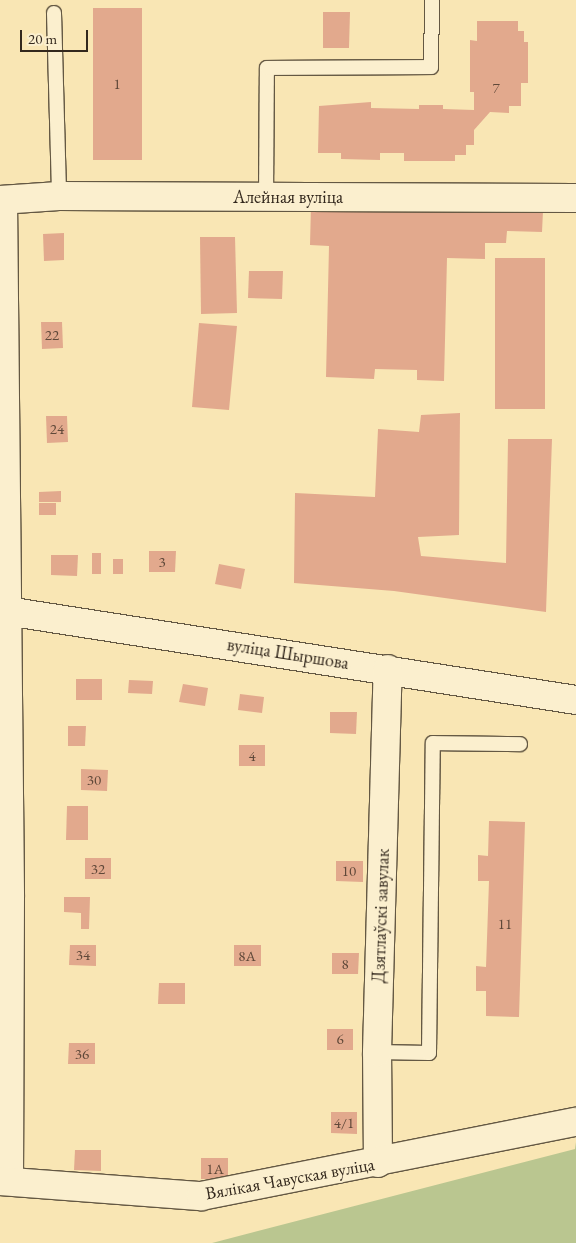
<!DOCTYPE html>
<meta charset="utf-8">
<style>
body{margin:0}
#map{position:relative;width:576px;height:1243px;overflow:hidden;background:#f9e6b4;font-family:"EB Garamond",serif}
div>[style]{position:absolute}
.green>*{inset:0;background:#bac690}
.building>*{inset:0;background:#e2a98d}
.roads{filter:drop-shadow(1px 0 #645843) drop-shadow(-1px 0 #645843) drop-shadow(0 1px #645843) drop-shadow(0 -1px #645843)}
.service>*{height:14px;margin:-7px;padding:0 7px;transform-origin:7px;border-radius:7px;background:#fbefce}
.minor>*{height:28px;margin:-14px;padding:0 14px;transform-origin:14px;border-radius:14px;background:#fbefce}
.secondary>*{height:28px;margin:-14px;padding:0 14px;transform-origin:14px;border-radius:14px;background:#fbefce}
span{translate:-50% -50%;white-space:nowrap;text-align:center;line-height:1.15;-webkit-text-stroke:4px #fbefce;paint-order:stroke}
.number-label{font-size:15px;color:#5f4839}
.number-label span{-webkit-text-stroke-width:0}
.street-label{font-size:18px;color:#33281d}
.scale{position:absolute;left:20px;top:30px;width:68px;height:22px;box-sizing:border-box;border:2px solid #33281d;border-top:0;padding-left:6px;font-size:15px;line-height:18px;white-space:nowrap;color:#33281d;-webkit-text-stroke:4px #fbefce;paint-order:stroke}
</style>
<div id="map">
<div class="green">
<div style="clip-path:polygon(576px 1142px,576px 1243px,212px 1243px,575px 1149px)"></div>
</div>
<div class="building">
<div style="clip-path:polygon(93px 8px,142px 8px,142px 160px,93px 160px)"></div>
<div style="clip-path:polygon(323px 12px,350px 12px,349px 48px,323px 48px)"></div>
<div style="clip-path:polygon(477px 21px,518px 21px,518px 31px,524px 31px,524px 42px,528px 42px,528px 83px,521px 83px,521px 106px,509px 106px,509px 113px,490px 112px,474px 130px,474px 145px,466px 145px,466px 155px,455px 155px,455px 161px,404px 161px,404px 153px,380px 153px,380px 160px,341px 159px,341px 153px,318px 153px,319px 106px,371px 102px,371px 108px,419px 109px,419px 105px,443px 105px,443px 109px,474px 110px,474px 92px,470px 92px,470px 40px,477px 41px)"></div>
<div style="clip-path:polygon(311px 205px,543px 211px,542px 232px,507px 231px,506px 243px,485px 243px,485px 259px,447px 258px,444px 381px,417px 380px,417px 370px,375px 369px,374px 379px,326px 377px,329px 246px,310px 245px)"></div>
<div style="clip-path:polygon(64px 233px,64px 260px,44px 261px,43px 234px)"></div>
<div style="clip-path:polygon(200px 237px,235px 237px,237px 313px,201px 314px)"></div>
<div style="clip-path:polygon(495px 258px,545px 258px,545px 409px,495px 409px)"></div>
<div style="clip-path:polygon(249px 271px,283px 271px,282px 299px,248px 298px)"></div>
<div style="clip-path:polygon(41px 322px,62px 322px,63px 348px,42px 349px)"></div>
<div style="clip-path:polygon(199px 323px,237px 326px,229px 410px,192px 407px)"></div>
<div style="clip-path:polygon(460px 413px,459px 535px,418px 537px,421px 556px,506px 563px,508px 439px,552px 439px,546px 612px,394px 591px,294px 583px,295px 493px,375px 497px,378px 429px,419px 432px,421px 415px)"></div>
<div style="clip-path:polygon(46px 416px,67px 416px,68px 442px,47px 443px)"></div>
<div style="clip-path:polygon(61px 491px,61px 502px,39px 502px,39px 492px)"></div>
<div style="clip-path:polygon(39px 503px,56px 503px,56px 515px,39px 515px)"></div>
<div style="clip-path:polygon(149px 551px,176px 551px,175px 572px,149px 572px)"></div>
<div style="clip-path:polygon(92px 553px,101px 553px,101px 574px,92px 574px)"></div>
<div style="clip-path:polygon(51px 555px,78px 555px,77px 576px,51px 575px)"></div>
<div style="clip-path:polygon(113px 559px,123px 559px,123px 574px,113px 574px)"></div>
<div style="clip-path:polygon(219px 564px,245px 569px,241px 589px,215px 584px)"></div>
<div style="clip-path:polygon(76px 679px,102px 679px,102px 700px,76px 700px)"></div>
<div style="clip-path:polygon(129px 680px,153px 681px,152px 694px,128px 693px)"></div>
<div style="clip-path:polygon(183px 684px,208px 688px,205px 706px,179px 702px)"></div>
<div style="clip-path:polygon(240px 694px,264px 697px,262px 713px,238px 710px)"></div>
<div style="clip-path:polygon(330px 712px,357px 712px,356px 734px,330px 733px)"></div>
<div style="clip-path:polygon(68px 726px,86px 726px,85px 746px,68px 746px)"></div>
<div style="clip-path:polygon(239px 745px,265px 745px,265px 766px,239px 766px)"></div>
<div style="clip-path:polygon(81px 769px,108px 770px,107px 791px,81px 790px)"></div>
<div style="clip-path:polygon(67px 806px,88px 806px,88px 840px,66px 840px)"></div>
<div style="clip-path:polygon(489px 821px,525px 822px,519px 1017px,486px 1016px,486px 991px,476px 991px,476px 966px,486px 967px,489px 881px,478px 881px,478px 855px,488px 856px)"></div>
<div style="clip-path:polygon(85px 858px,111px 858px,111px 879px,85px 879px)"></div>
<div style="clip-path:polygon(336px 861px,363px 861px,363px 882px,336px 881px)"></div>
<div style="clip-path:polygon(64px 897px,90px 897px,89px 929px,81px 929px,81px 913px,64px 912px)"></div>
<div style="clip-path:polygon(70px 945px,96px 945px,96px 966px,69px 965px)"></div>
<div style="clip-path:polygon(234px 945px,261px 945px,261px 966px,234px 966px)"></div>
<div style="clip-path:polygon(332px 953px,359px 953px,358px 974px,332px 974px)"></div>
<div style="clip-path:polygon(159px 983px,185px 983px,185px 1004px,158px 1004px)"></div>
<div style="clip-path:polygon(327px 1029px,353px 1029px,353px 1050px,327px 1050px)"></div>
<div style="clip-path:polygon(69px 1043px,95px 1043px,95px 1064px,68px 1064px)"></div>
<div style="clip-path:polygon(331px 1112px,357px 1112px,357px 1134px,331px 1133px)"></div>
<div style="clip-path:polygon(75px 1150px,101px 1150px,101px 1171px,74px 1170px)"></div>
<div style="clip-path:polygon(201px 1158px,228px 1158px,228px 1179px,201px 1179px)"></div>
</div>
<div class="roads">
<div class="service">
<div style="left:54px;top:13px;width:183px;rotate:88.4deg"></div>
<div style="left:266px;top:197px;width:129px;rotate:-89.6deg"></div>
<div style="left:267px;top:68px;width:164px;rotate:-0.3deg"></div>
<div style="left:431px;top:67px;width:67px;rotate:-89.1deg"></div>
<div style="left:377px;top:1052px;width:52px;rotate:1.1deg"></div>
<div style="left:429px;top:1053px;width:310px;rotate:-89.3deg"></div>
<div style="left:433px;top:743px;width:87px;rotate:0.7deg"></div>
</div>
<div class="minor">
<div style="left:0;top:200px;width:59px;rotate:-3.9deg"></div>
<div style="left:59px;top:196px;width:517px;rotate:0.22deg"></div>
<div style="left:3px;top:200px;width:697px;rotate:89.42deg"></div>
<div style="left:10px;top:897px;width:284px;rotate:90.2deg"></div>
<div style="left:0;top:610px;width:583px;rotate:8.88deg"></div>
<div style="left:378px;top:1163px;width:111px;rotate:-90.5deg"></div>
<div style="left:377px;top:1052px;width:383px;rotate:-88.4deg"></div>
</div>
<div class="secondary">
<div style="left:0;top:1181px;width:202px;rotate:4.3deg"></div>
<div style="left:201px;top:1196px;width:382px;rotate:-11.2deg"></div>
</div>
</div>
<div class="number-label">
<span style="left:117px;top:84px">1</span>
<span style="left:496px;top:88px">7</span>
<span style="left:52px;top:335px">22</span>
<span style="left:57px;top:429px">24</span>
<span style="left:162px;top:562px">3</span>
<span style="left:252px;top:756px">4</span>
<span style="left:94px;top:780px">30</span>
<span style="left:98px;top:869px">32</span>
<span style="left:349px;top:871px">10</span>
<span style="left:505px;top:924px">11</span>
<span style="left:83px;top:955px">34</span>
<span style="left:247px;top:956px">8А</span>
<span style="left:345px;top:964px">8</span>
<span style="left:340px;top:1039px">6</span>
<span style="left:82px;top:1054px">36</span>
<span style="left:344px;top:1123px">4/1</span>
<span style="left:215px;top:1169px">1А</span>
</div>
<div class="street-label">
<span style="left:288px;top:197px">Алейная вуліца</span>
<span style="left:288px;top:654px;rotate:9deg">вуліца Шыршова</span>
<span style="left:381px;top:916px;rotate:-88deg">Дзятлаўскі завулак</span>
<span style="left:290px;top:1179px;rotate:-10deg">Вялікая Чавуская вуліца</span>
</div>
<div class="scale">20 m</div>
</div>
